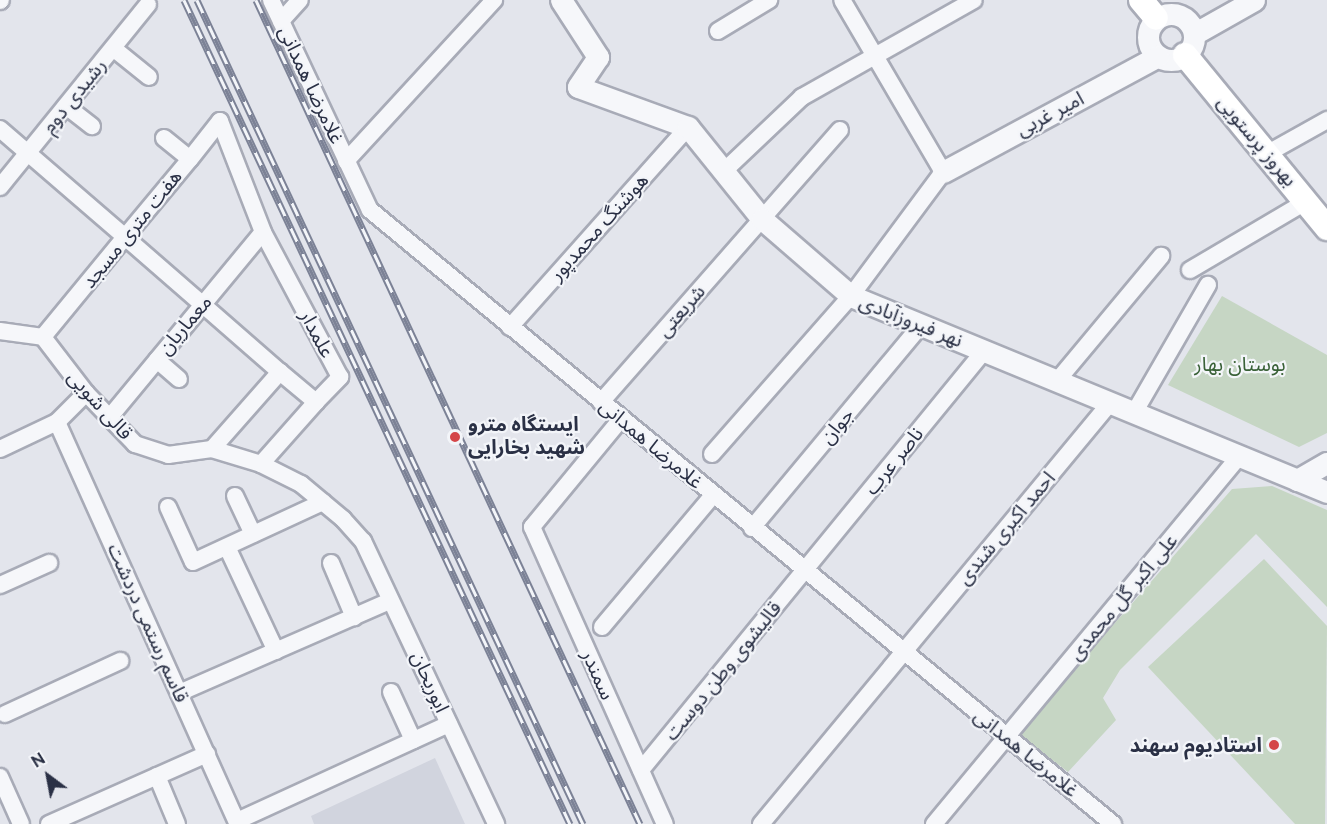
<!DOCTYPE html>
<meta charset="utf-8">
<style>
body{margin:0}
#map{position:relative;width:1327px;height:824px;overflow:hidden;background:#e3e5ec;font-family:Raleway,"Noto Sans Arabic",sans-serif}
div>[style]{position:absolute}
.built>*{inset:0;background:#d1d4de}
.green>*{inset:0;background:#c6d6c4}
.roads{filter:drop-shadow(2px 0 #a8abb7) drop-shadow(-2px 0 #a8abb7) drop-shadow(0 2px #a8abb7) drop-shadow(0 -2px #a8abb7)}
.minor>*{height:16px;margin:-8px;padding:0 8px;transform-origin:8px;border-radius:8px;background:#f6f7fa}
.tertiary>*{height:21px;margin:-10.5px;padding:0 10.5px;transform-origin:10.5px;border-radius:10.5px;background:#f6f7fa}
.tertiary>.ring{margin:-10.5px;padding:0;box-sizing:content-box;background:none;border:21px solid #f6f7fa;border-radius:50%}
.secondary>*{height:24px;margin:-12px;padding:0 12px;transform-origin:12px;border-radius:12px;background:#fff}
.rail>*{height:7px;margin-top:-3.5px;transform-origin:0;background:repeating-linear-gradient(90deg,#f3f5f9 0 14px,#7c8296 0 28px);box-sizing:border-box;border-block:2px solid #7c8296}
.dots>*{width:16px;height:16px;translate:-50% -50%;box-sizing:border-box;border:3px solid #f3f5f9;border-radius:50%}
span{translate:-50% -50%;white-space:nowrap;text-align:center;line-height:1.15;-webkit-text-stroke:4.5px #f3f5f9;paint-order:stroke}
.street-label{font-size:20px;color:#2a3045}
.park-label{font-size:20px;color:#396137}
.poi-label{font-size:20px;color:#2a3045;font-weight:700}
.left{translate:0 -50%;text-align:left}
.right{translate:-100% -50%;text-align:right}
.north{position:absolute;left:18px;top:746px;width:60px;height:60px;-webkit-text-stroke:4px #f3f5f9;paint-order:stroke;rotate:328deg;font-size:16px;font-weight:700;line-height:24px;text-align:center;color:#2a3045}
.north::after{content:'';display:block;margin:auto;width:21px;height:27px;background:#2a3045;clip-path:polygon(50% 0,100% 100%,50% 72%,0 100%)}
</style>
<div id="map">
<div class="built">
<div style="clip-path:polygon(435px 758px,465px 824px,314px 824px,311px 816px)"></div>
</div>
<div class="green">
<div style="clip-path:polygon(1222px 296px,1327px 355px,1327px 433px,1299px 447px,1168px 385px)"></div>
<div style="clip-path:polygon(1272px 486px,1327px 510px,1327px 607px,1256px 534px,1120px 670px,1103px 698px,1116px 720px,1068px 772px,1018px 734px,1232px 489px)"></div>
<div style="clip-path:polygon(1264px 559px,1327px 626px,1325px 824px,1295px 824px,1148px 667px)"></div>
</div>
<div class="roads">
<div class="minor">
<div style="left:271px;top:0;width:232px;rotate:64.8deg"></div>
<div style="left:370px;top:210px;width:964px;rotate:39.57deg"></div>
<div style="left:0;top:1px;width:1px;rotate:-45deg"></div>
<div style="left:281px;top:21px;width:28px;rotate:-48deg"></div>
<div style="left:718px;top:31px;width:60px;rotate:-31.3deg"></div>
<div style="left:113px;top:48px;width:46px;rotate:38.9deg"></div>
<div style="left:66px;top:106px;width:33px;rotate:38deg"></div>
<div style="left:0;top:129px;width:165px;rotate:40.8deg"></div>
<div style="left:125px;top:237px;width:102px;rotate:41deg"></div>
<div style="left:202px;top:304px;width:103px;rotate:41.1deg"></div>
<div style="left:280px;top:372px;width:47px;rotate:39.8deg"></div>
<div style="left:316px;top:402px;width:35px;rotate:-46deg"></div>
<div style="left:340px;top:377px;width:164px;rotate:-118deg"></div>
<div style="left:263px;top:232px;width:119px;rotate:-111.2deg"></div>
<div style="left:220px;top:121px;width:48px;rotate:128.3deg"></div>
<div style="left:190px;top:159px;width:102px;rotate:129.8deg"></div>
<div style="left:125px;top:237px;width:129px;rotate:129.4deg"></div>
<div style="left:164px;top:138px;width:33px;rotate:39deg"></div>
<div style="left:1268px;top:153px;width:68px;rotate:-29.2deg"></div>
<div style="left:346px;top:161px;width:219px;rotate:-47.4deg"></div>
<div style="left:723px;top:172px;width:109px;rotate:-43.5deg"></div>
<div style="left:802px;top:97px;width:197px;rotate:-29.4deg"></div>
<div style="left:0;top:187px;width:235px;rotate:-51deg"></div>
<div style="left:1190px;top:270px;width:136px;rotate:-30.5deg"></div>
<div style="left:510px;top:327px;width:268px;rotate:-48.3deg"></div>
<div style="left:0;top:331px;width:43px;rotate:7.9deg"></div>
<div style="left:43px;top:337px;width:71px;rotate:52.5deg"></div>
<div style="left:86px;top:393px;width:71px;rotate:46.1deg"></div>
<div style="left:135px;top:444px;width:35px;rotate:18deg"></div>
<div style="left:168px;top:455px;width:44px;rotate:-7.8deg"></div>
<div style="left:212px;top:449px;width:51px;rotate:17deg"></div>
<div style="left:261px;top:464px;width:45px;rotate:26.6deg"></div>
<div style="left:301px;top:484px;width:55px;rotate:39.8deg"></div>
<div style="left:343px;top:519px;width:30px;rotate:48deg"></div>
<div style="left:363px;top:541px;width:313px;rotate:64.8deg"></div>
<div style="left:157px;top:360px;width:29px;rotate:41deg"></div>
<div style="left:1057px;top:381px;width:163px;rotate:-50.2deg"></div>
<div style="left:601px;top:402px;width:362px;rotate:-48.7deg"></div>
<div style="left:1134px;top:413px;width:148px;rotate:-60deg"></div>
<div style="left:109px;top:418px;width:241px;rotate:-50.4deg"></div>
<div style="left:621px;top:419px;width:140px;rotate:129.5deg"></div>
<div style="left:532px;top:527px;width:325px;rotate:65.9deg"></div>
<div style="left:57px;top:422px;width:441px;rotate:65.8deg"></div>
<div style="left:0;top:449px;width:63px;rotate:-25.3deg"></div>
<div style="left:57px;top:422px;width:41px;rotate:-45deg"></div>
<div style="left:212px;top:449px;width:103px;rotate:-48.6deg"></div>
<div style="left:712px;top:454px;width:210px;rotate:-48.7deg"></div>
<div style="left:851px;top:296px;width:154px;rotate:-53.4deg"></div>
<div style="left:943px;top:172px;width:199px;rotate:-120.4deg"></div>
<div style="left:261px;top:464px;width:83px;rotate:-48.4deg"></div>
<div style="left:235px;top:496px;width:42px;rotate:64.7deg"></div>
<div style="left:168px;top:507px;width:60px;rotate:65.6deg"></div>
<div style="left:193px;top:562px;width:143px;rotate:-24.8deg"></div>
<div style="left:752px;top:528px;width:264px;rotate:-50.2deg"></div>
<div style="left:227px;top:547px;width:115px;rotate:64.8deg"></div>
<div style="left:331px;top:563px;width:59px;rotate:66.9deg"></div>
<div style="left:0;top:585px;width:54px;rotate:-24.2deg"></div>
<div style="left:602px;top:627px;width:172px;rotate:-49.9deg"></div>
<div style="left:391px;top:692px;width:53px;rotate:65.4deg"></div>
<div style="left:179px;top:693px;width:223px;rotate:-23.6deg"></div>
<div style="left:5px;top:714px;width:127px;rotate:-24.7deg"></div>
<div style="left:641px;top:770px;width:541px;rotate:-50.7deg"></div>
<div style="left:157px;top:776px;width:52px;rotate:67.4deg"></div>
<div style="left:0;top:777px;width:51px;rotate:65.9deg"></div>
<div style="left:237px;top:821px;width:233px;rotate:-24.6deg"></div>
<div style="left:49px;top:824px;width:173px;rotate:-23.9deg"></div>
<div style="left:761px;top:824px;width:547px;rotate:-50.34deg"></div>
<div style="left:934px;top:824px;width:479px;rotate:-50.3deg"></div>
</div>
<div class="tertiary">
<div style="left:561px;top:0;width:68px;rotate:57deg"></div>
<div style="left:598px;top:57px;width:36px;rotate:124deg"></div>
<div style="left:578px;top:87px;width:117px;rotate:20deg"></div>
<div style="left:688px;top:127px;width:118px;rotate:51.2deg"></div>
<div style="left:762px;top:219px;width:118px;rotate:40.9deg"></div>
<div style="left:851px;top:296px;width:515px;rotate:22.38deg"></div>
<div class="ring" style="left:1148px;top:14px;width:25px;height:25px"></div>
<div style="left:1194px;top:34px;width:69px;rotate:-29.5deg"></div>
<div style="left:943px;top:172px;width:244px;rotate:-28.3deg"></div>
<div style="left:1297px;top:480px;width:34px;rotate:-30deg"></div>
</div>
<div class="secondary">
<div style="left:1141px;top:0;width:23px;rotate:50deg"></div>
<div style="left:1185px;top:55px;width:224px;rotate:50.6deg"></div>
</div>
</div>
<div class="rail">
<div style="left:184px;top:0;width:910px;rotate:64.9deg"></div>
<div style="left:197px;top:0;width:910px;rotate:64.9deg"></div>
<div style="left:256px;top:0;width:909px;rotate:65.01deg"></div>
</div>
<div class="dots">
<div style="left:455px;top:437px;background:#d44548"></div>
<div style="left:1274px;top:745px;background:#d44548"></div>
</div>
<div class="street-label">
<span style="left:311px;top:85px;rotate:65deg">غلامرضا همدانی</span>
<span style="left:74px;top:96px;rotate:-51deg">رشیدی دوم</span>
<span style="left:1050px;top:114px;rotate:-28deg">امیر غربی</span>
<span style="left:1257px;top:141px;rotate:50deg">بهروز پرستویی</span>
<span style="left:599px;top:227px;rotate:-48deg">هوشنگ محمدپور</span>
<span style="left:132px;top:229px;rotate:-51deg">هفت متری مسجد</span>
<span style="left:681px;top:311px;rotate:-49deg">شریعتی</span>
<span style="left:911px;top:321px;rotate:22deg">نهر فیروزآبادی</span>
<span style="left:185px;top:325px;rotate:-50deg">معماریان</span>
<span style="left:317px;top:334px;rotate:62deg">علمدار</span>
<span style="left:100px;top:405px;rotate:48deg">قالی شویی</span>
<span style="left:837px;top:426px;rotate:-50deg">جوان</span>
<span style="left:651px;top:444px;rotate:40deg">غلامرضا همدانی</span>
<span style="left:894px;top:461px;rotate:-51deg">ناصر عرب</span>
<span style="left:1006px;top:528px;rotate:-50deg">احمد اکبری شندی</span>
<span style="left:1123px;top:597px;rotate:-50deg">علی اکبر گل محمدی</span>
<span style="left:148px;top:623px;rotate:66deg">قاسم رستمی دردشت</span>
<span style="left:723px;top:671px;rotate:-51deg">قالیشوی وطن دوست</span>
<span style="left:598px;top:675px;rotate:66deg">سمندر</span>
<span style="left:430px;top:682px;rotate:66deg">ابوریحان</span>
<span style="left:1026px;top:753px;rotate:39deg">غلامرضا همدانی</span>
</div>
<div class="park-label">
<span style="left:1240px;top:364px">بوستان بهار</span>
</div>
<div class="poi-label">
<span class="left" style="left:468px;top:436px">ایستگاه مترو<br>شهید بخارایی</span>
<span class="right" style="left:1262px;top:745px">استادیوم سهند</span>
</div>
<div class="north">N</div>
</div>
